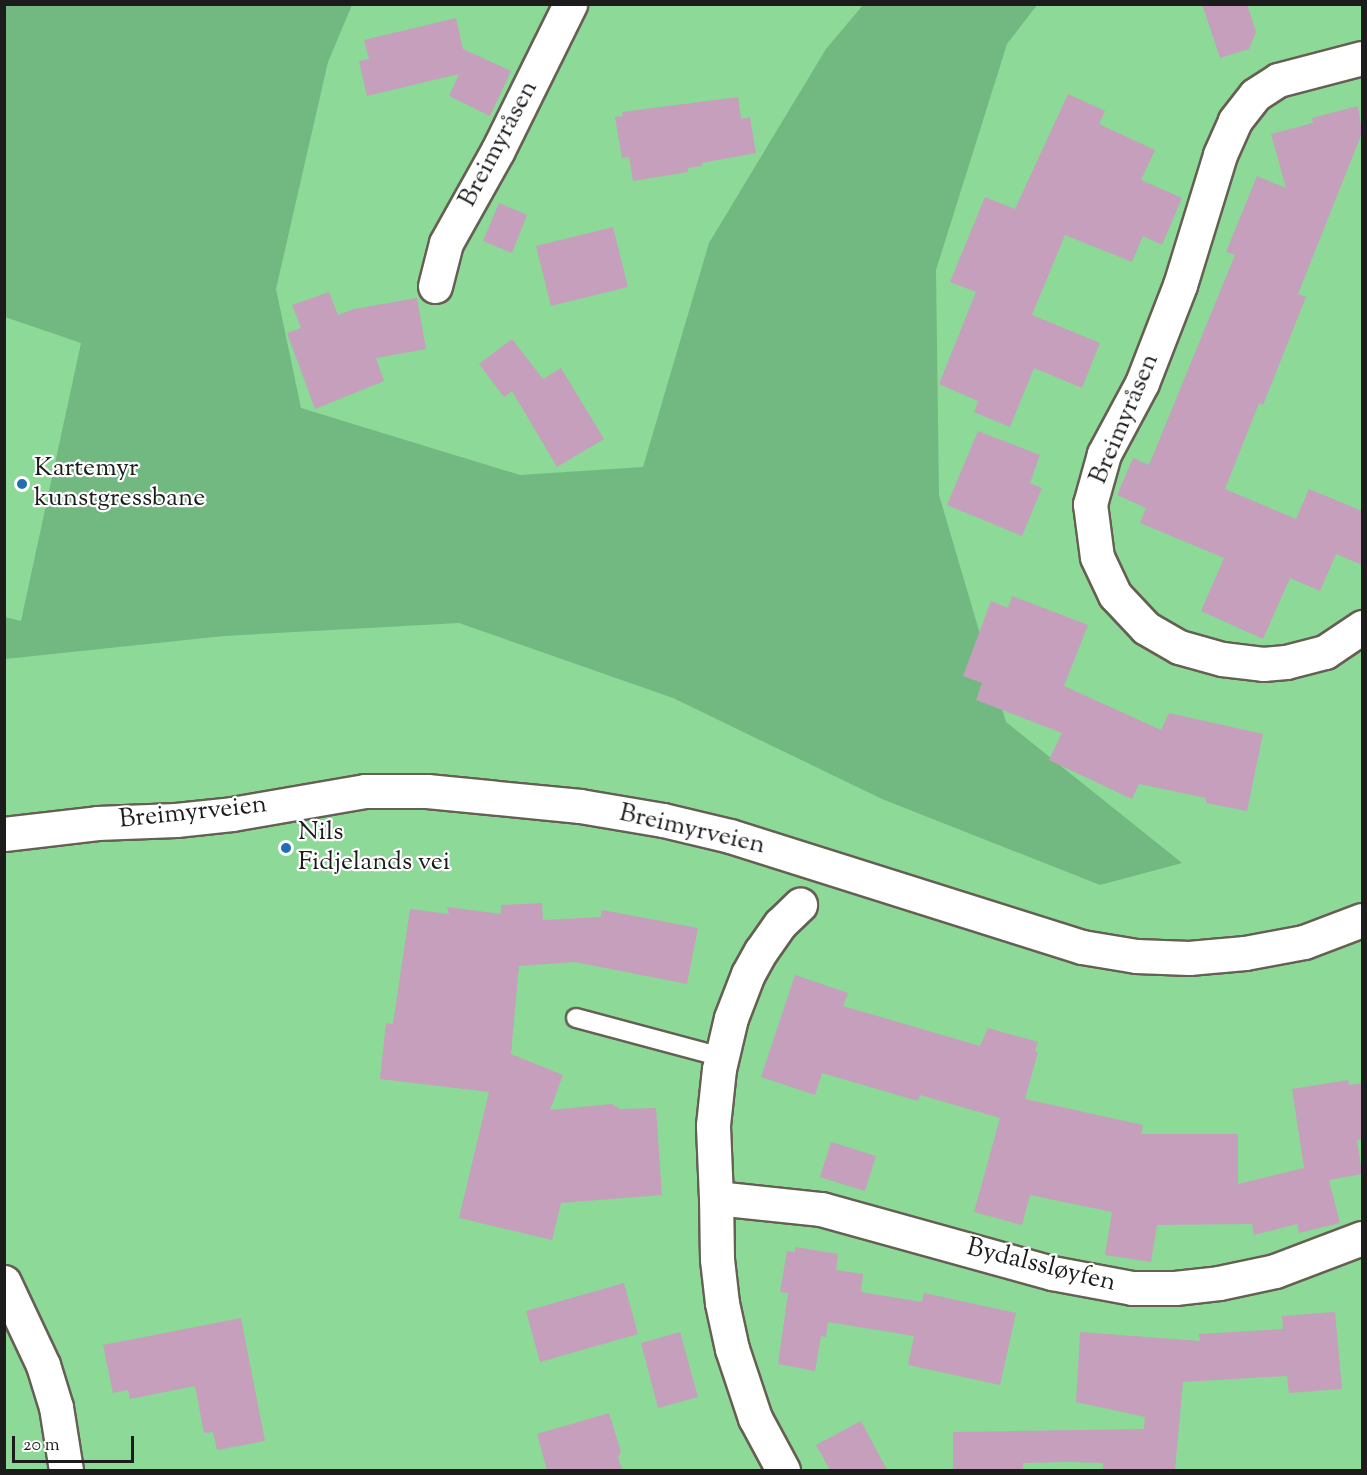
<!DOCTYPE html>
<meta charset="utf-8">
<style>
body{margin:0}
#map{position:relative;width:1367px;height:1475px;overflow:hidden;background:#f0dbb9;font-family:"Sorts Mill Goudy",serif}
div>[style]{position:absolute}
.green>*{inset:0;background:#8cd998}
.forest>*{inset:0;background:#71b980}
.building>*{inset:0;background:#c69fbd}
.roads{filter:drop-shadow(2px 0 #665f53) drop-shadow(-2px 0 #665f53) drop-shadow(0 2px #665f53) drop-shadow(0 -2px #665f53)}
.service>*{height:18px;margin:-9px;padding:0 9px;transform-origin:9px;border-radius:9px;background:#fff}
.minor>*{height:33px;margin:-16.5px;padding:0 16.5px;transform-origin:16.5px;border-radius:16.5px;background:#fff}
.tertiary>*{height:33px;margin:-16.5px;padding:0 16.5px;transform-origin:16.5px;border-radius:16.5px;background:#fff}
.dots>*{width:16px;height:16px;translate:-50% -50%;box-sizing:border-box;border:3px solid #fff;border-radius:50%}
span{translate:-50% -50%;white-space:nowrap;text-align:center;line-height:1.15;-webkit-text-stroke:4.5px #fff;paint-order:stroke}
.street-label{font-size:26px;color:#1c1c1c}
.poi-label{font-size:26px;color:#1c1c1c}
.left{translate:0 -50%;text-align:left}
.frame{position:absolute;inset:0;border:6px solid #1c1c1c;pointer-events:none}
.scale{position:absolute;left:12px;top:1436px;width:122px;height:27px;box-sizing:border-box;border:3px solid #1c1c1c;border-top:0;padding-left:8px;font-size:18px;line-height:21px;white-space:nowrap;color:#1c1c1c;-webkit-text-stroke:4px #fff;paint-order:stroke}
</style>
<div id="map">
<div class="green">
<div style="clip-path:polygon(5px 5px,1362px 5px,1362px 1470px,5px 1470px)"></div>
</div>
<div class="forest">
<div style="clip-path:polygon(5px 5px,352px 5px,328px 62px,276px 289px,301px 408px,520px 475px,643px 467px,709px 243px,826px 49px,863px 5px,1037px 5px,1007px 44px,936px 270px,939px 495px,1006px 722px,1182px 863px,1100px 885px,882px 799px,673px 698px,459px 623px,224px 636px,5px 659px,5px 617px,21px 621px,81px 343px,5px 317px)"></div>
</div>
<div class="building">
<div style="clip-path:polygon(1202px 4px,1247px 4px,1256px 32px,1249px 49px,1220px 58px)"></div>
<div style="clip-path:polygon(456px 18px,463px 49px,511px 71px,490px 116px,449px 96px,459px 74px,367px 96px,359px 61px,369px 59px,364px 40px)"></div>
<div style="clip-path:polygon(1068px 94px,1105px 111px,1099px 124px,1155px 150px,1141px 180px,1182px 198px,1162px 245px,1143px 236px,1132px 262px,1065px 235px,1032px 315px,1100px 343px,1082px 388px,1034px 368px,1010px 427px,974px 412px,978px 401px,939px 384px,976px 292px,950px 282px,985px 197px,1015px 209px)"></div>
<div style="clip-path:polygon(738px 97px,741px 119px,750px 117px,756px 153px,702px 163px,702px 166px,688px 168px,688px 172px,633px 181px,629px 157px,622px 158px,615px 117px,623px 116px,622px 112px)"></div>
<div style="clip-path:polygon(1358px 106px,1362px 133px,1298px 294px,1306px 297px,1263px 405px,1259px 403px,1225px 489px,1296px 519px,1309px 489px,1362px 511px,1362px 565px,1336px 554px,1320px 591px,1290px 578px,1263px 639px,1201px 611px,1224px 558px,1140px 523px,1146px 508px,1117px 495px,1133px 458px,1149px 465px,1235px 255px,1226px 252px,1257px 176px,1286px 188px,1271px 134px,1313px 123px,1312px 118px)"></div>
<div style="clip-path:polygon(499px 203px,527px 215px,512px 253px,483px 241px)"></div>
<div style="clip-path:polygon(613px 227px,628px 287px,551px 306px,536px 246px)"></div>
<div style="clip-path:polygon(329px 292px,338px 315px,354px 309px,417px 298px,426px 349px,376px 358px,384px 381px,315px 409px,287px 333px,301px 328px,292px 305px)"></div>
<div style="clip-path:polygon(512px 339px,543px 379px,561px 368px,604px 439px,557px 467px,512px 391px,504px 397px,479px 364px)"></div>
<div style="clip-path:polygon(978px 431px,1040px 455px,1030px 483px,1042px 488px,1022px 536px,947px 505px)"></div>
<div style="clip-path:polygon(1012px 596px,1088px 625px,1064px 686px,1161px 730px,1169px 713px,1263px 734px,1247px 811px,1206px 803px,1206px 798px,1139px 784px,1132px 799px,1049px 760px,1062px 733px,976px 700px,982px 683px,963px 676px,991px 601px,1008px 608px)"></div>
<div style="clip-path:polygon(542px 903px,543px 920px,601px 917px,602px 910px,698px 928px,687px 984px,575px 962px,519px 966px,511px 1054px,563px 1075px,550px 1110px,612px 1104px,620px 1109px,656px 1108px,662px 1195px,561px 1203px,552px 1240px,459px 1218px,489px 1092px,380px 1079px,386px 1023px,393px 1024px,410px 909px,449px 914px,447px 907px,501px 914px,501px 905px)"></div>
<div style="clip-path:polygon(795px 975px,848px 993px,843px 1006px,980px 1046px,988px 1028px,1038px 1042px,1035px 1051px,1038px 1052px,1025px 1099px,1143px 1125px,1141px 1134px,1238px 1134px,1238px 1184px,1304px 1168px,1292px 1089px,1348px 1080px,1349px 1085px,1362px 1083px,1362px 1139px,1357px 1140px,1362px 1174px,1329px 1180px,1340px 1223px,1299px 1233px,1297px 1224px,1254px 1235px,1252px 1224px,1157px 1225px,1151px 1262px,1105px 1255px,1112px 1212px,1030px 1195px,1022px 1225px,974px 1212px,1000px 1118px,920px 1095px,918px 1101px,822px 1073px,815px 1095px,761px 1077px)"></div>
<div style="clip-path:polygon(831px 1142px,876px 1156px,865px 1191px,820px 1177px)"></div>
<div style="clip-path:polygon(795px 1247px,838px 1254px,836px 1270px,863px 1274px,861px 1292px,922px 1302px,924px 1293px,1016px 1313px,1000px 1385px,908px 1365px,914px 1336px,828px 1322px,826px 1337px,821px 1336px,815px 1371px,778px 1364px,788px 1293px,780px 1292px,787px 1251px,795px 1252px)"></div>
<div style="clip-path:polygon(624px 1283px,638px 1334px,540px 1362px,526px 1311px)"></div>
<div style="clip-path:polygon(1335px 1312px,1342px 1389px,1289px 1393px,1287px 1376px,1183px 1382px,1175px 1470px,1103px 1470px,1103px 1463px,1070px 1462px,1023px 1463px,1023px 1470px,953px 1470px,953px 1432px,1144px 1429px,1145px 1417px,1076px 1402px,1080px 1332px,1200px 1341px,1199px 1334px,1283px 1329px,1282px 1316px)"></div>
<div style="clip-path:polygon(241px 1318px,265px 1441px,217px 1450px,213px 1432px,204px 1433px,195px 1386px,130px 1399px,128px 1390px,113px 1393px,103px 1345px)"></div>
<div style="clip-path:polygon(680px 1332px,698px 1397px,658px 1408px,641px 1343px)"></div>
<div style="clip-path:polygon(609px 1413px,621px 1452px,618px 1457px,622px 1470px,547px 1470px,537px 1434px)"></div>
<div style="clip-path:polygon(861px 1421px,887px 1470px,830px 1470px,816px 1445px)"></div>
</div>
<div class="roads">
<div class="service">
<div style="left:576px;top:1018px;width:151px;rotate:15deg"></div>
</div>
<div class="minor">
<div style="left:1362px;top:58px;width:87px;rotate:165.3deg"></div>
<div style="left:1278px;top:80px;width:27px;rotate:147deg"></div>
<div style="left:1255px;top:95px;width:33px;rotate:128deg"></div>
<div style="left:1235px;top:121px;width:37px;rotate:114deg"></div>
<div style="left:1220px;top:155px;width:136px;rotate:107.1deg"></div>
<div style="left:1180px;top:285px;width:105px;rotate:111.2deg"></div>
<div style="left:1142px;top:383px;width:81px;rotate:118.2deg"></div>
<div style="left:1104px;top:454px;width:52px;rotate:105.6deg"></div>
<div style="left:1090px;top:504px;width:53px;rotate:82.5deg"></div>
<div style="left:1097px;top:557px;width:42px;rotate:64.7deg"></div>
<div style="left:1115px;top:595px;width:45px;rotate:46.8deg"></div>
<div style="left:1146px;top:628px;width:38px;rotate:30deg"></div>
<div style="left:1179px;top:647px;width:45px;rotate:15.6deg"></div>
<div style="left:1222px;top:659px;width:41px;rotate:7deg"></div>
<div style="left:1263px;top:664px;width:23px;rotate:-5deg"></div>
<div style="left:1286px;top:662px;width:40px;rotate:-14.4deg"></div>
<div style="left:1325px;top:652px;width:45px;rotate:-34deg"></div>
<div style="left:435px;top:286px;width:44px;rotate:-75.7deg"></div>
<div style="left:446px;top:243px;width:107px;rotate:-60.8deg"></div>
<div style="left:498px;top:150px;width:163px;rotate:-63.7deg"></div>
<div style="left:716px;top:1198px;width:73px;rotate:-92.4deg"></div>
<div style="left:713px;top:1125px;width:56px;rotate:-83.9deg"></div>
<div style="left:719px;top:1069px;width:52px;rotate:-76.8deg"></div>
<div style="left:731px;top:1018px;width:47px;rotate:-68.9deg"></div>
<div style="left:748px;top:974px;width:26px;rotate:-61deg"></div>
<div style="left:761px;top:951px;width:33px;rotate:-55deg"></div>
<div style="left:780px;top:924px;width:28px;rotate:-44deg"></div>
<div style="left:4px;top:1282px;width:92px;rotate:64.8deg"></div>
<div style="left:43px;top:1365px;width:44px;rotate:72.8deg"></div>
<div style="left:56px;top:1407px;width:64px;rotate:81deg"></div>
<div style="left:783px;top:1470px;width:59px;rotate:-118.3deg"></div>
<div style="left:755px;top:1418px;width:73px;rotate:-108.4deg"></div>
<div style="left:732px;top:1349px;width:47px;rotate:-102.3deg"></div>
<div style="left:722px;top:1303px;width:44px;rotate:-96.5deg"></div>
<div style="left:717px;top:1259px;width:61px;rotate:-90.9deg"></div>
<div style="left:716px;top:1198px;width:106px;rotate:6deg"></div>
<div style="left:821px;top:1209px;width:240px;rotate:15.5deg"></div>
<div style="left:1052px;top:1273px;width:81px;rotate:10.6deg"></div>
<div style="left:1132px;top:1288px;width:43px"></div>
<div style="left:1175px;top:1288px;width:44px;rotate:-6.5deg"></div>
<div style="left:1219px;top:1283px;width:57px;rotate:-12.1deg"></div>
<div style="left:1275px;top:1271px;width:93px;rotate:-20.8deg"></div>
</div>
<div class="tertiary">
<div style="left:4px;top:834px;width:94px;rotate:-6.7deg"></div>
<div style="left:97px;top:823px;width:79px;rotate:-2.2deg"></div>
<div style="left:176px;top:820px;width:56px;rotate:-6.1deg"></div>
<div style="left:232px;top:814px;width:135px;rotate:-9.8deg"></div>
<div style="left:365px;top:791px;width:62px"></div>
<div style="left:427px;top:791px;width:154px;rotate:5.6deg"></div>
<div style="left:580px;top:806px;width:84px;rotate:9.6deg"></div>
<div style="left:663px;top:820px;width:69px;rotate:13.4deg"></div>
<div style="left:730px;top:836px;width:369px;rotate:17.5deg"></div>
<div style="left:1082px;top:947px;width:55px;rotate:9.5deg"></div>
<div style="left:1136px;top:956px;width:53px;rotate:2.2deg"></div>
<div style="left:1189px;top:958px;width:56px;rotate:-5.1deg"></div>
<div style="left:1245px;top:953px;width:60px;rotate:-10.6deg"></div>
<div style="left:1304px;top:942px;width:62px;rotate:-20.8deg"></div>
</div>
</div>
<div class="dots">
<div style="left:22px;top:484px;background:#1f6fb2"></div>
<div style="left:286px;top:848px;background:#1f6fb2"></div>
</div>
<div class="street-label">
<span style="left:499px;top:144px;rotate:-62deg">Breimyråsen</span>
<span style="left:1125px;top:419px;rotate:-67deg">Breimyråsen</span>
<span style="left:193px;top:813px;rotate:-6deg">Breimyrveien</span>
<span style="left:692px;top:830px;rotate:13deg">Breimyrveien</span>
<span style="left:1041px;top:1266px;rotate:14deg">Bydalssløyfen</span>
</div>
<div class="poi-label">
<span class="left" style="left:34px;top:484px">Kartemyr<br>kunstgressbane</span>
<span class="left" style="left:298px;top:848px">Nils<br>Fidjelands vei</span>
</div>
<div class="frame"></div>
<div class="scale">20 m</div>
</div>
